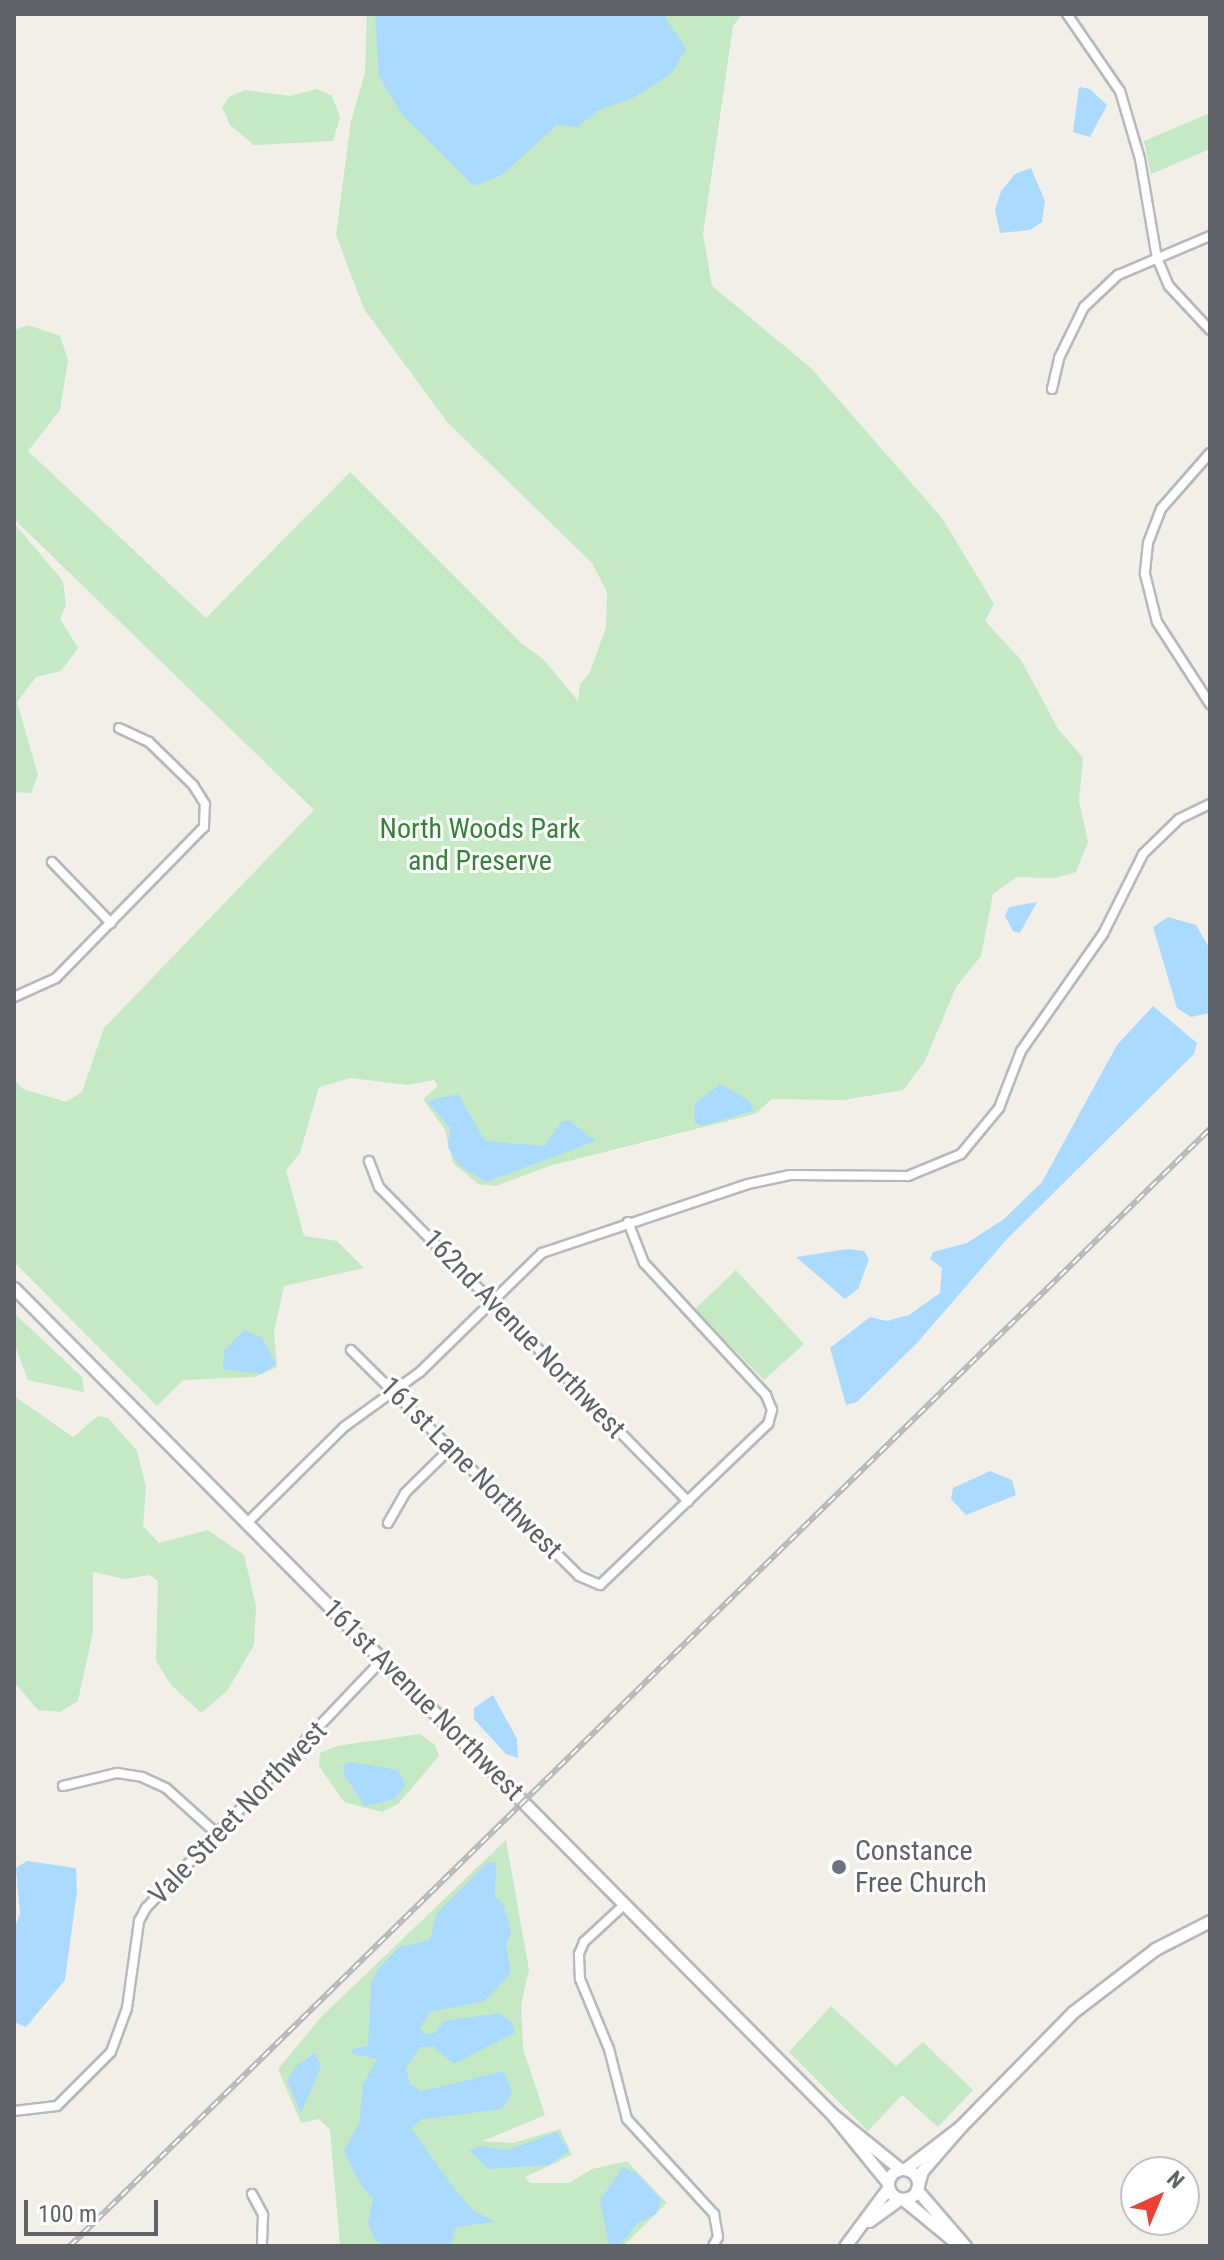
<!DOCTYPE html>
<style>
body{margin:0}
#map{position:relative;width:1224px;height:2260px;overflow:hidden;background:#f1efe8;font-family:"Roboto Condensed",sans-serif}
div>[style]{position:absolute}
.green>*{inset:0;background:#c5e8c5}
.water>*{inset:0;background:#aadaff}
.roads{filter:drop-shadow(2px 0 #b5b8bc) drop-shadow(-2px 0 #b5b8bc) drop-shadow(0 2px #b5b8bc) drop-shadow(0 -2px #b5b8bc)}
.street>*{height:8px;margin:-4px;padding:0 4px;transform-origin:4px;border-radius:4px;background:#fff}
.secondary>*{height:11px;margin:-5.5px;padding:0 5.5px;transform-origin:5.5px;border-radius:5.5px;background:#fff}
.secondary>.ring{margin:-5.5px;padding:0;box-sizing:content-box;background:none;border:11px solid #fff;border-radius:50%}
.rail>*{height:6px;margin-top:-3px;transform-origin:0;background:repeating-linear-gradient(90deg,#fff 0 9px,#b6b7b8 0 18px);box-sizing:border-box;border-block:2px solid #b6b7b8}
.dots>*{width:22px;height:22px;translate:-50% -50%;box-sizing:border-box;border:4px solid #fff;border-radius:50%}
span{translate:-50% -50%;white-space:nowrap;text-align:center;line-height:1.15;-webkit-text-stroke:6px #fff;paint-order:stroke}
.park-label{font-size:28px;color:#348238}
.street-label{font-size:28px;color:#5f6368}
.worship-label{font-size:28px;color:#5b616d}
.left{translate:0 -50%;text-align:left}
.frame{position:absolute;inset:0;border:16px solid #5f6368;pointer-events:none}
.north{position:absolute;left:1120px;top:2156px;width:80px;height:80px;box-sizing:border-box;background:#fff;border:2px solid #bfc1c3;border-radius:50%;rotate:44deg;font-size:22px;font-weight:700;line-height:32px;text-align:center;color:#5f6368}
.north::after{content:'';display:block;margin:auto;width:28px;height:36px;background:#ea4335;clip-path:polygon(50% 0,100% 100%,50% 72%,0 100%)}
.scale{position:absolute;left:24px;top:2200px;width:134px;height:36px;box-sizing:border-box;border:4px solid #5f6368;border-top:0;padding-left:10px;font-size:24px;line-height:28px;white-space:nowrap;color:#5f6368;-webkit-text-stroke:6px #fff;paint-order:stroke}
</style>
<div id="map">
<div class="green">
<div style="clip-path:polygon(367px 14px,742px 14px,733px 26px,703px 234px,712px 286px,811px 368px,942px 518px,994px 604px,985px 621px,1021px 660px,1058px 729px,1083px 758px,1079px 801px,1088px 842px,1076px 872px,1055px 878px,1017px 877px,993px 894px,981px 956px,956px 987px,925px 1061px,903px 1090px,843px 1100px,772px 1099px,755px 1114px,549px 1166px,496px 1186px,478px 1184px,453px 1163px,445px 1130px,423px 1099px,438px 1086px,434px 1080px,408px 1085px,351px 1078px,319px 1087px,300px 1153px,286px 1170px,304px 1236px,337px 1241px,364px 1268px,284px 1286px,274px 1332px,277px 1367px,255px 1377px,183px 1380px,157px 1406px,14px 1262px,14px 1080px,23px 1089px,66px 1102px,82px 1092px,104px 1028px,314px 810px,14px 519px,14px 330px,28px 325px,60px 336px,68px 360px,60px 410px,28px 451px,206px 618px,350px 472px,521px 643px,544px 660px,578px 701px,580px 684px,589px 674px,606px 628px,607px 592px,592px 563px,448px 423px,364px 309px,336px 235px,351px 121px,365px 73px)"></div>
<div style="clip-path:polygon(317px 89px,332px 96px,340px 117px,333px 141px,254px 145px,230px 125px,222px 107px,229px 97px,245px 90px,290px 96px)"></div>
<div style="clip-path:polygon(1210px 113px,1210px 149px,1151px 174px,1144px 141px)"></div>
<div style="clip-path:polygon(14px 523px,63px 581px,66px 605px,60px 619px,78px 648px,61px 671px,36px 677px,17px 702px,38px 775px,31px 793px,14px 792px)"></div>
<div style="clip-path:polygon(736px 1270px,804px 1344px,764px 1380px,695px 1309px)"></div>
<div style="clip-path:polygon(14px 1313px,82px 1377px,84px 1392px,28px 1380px,15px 1345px)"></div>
<div style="clip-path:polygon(14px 1396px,73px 1437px,98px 1416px,108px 1418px,137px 1451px,146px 1487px,143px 1526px,159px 1543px,208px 1530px,244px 1555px,256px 1606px,254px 1645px,227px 1691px,201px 1713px,171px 1685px,156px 1661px,158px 1581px,149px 1575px,125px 1579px,93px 1572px,93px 1631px,78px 1701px,60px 1712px,38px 1710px,14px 1682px)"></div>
<div style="clip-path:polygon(420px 1734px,435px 1745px,439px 1756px,398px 1804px,382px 1812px,344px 1802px,319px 1766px,320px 1753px,337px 1746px)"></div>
<div style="clip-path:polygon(506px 1840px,529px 1970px,521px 2005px,523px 2049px,545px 2115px,483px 2141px,513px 2143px,560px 2129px,572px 2155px,525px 2177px,530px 2183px,569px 2183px,592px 2169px,627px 2161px,667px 2203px,623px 2246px,340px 2246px,330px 2130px,319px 2119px,301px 2123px,278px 2069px,323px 2015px)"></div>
<div style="clip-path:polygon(831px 2006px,896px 2066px,923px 2042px,973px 2090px,938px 2127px,902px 2095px,868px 2131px,789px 2052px)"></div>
</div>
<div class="water">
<div style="clip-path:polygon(375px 14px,663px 14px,686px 49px,672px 73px,633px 98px,599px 110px,578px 127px,557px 125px,502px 175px,474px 186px,402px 115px,379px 76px)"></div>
<div style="clip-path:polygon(1079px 87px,1090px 89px,1107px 105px,1090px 137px,1073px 132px)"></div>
<div style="clip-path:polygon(1031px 168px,1045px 201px,1042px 222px,1030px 230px,1000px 233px,995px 210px,1001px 191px,1015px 174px)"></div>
<div style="clip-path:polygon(1037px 902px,1020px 933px,1013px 931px,1005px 916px,1009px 907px)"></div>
<div style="clip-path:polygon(1168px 917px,1196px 925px,1210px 949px,1210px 1013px,1191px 1017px,1177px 1008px,1153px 927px)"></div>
<div style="clip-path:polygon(1153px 1006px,1197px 1043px,1194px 1054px,1007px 1239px,917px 1343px,857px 1402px,846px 1405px,830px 1348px,870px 1317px,887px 1321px,909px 1315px,940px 1293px,942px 1268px,930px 1259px,933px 1252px,967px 1243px,1004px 1219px,1042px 1182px,1117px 1045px)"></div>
<div style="clip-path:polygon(720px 1084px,750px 1101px,753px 1111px,702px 1126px,694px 1122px,695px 1103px)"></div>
<div style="clip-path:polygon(458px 1094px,485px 1141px,544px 1146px,562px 1121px,570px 1121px,596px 1141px,486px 1182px,459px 1165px,448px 1147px,450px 1128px,427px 1101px)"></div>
<div style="clip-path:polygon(848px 1249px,864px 1251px,869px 1259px,858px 1289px,845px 1299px,796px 1257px)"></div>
<div style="clip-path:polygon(244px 1330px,262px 1338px,276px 1364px,261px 1374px,223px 1369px,224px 1351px)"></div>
<div style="clip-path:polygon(990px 1471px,1012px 1480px,1016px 1495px,966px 1515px,951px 1499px,953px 1488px)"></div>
<div style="clip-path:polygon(493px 1695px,517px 1739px,518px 1758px,506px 1754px,474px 1719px,474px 1708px)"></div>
<div style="clip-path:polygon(350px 1762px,398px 1770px,405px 1785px,395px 1799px,365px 1806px,344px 1775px,343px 1765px)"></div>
<div style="clip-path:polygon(27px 1861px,76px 1868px,77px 1891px,65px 1980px,26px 2027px,14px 2022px,14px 1930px,20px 1913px,16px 1868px)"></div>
<div style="clip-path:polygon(488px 1862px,496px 1863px,495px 1898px,503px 1903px,511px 1932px,506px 1944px,511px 1973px,485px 2001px,430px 2012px,420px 2028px,426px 2034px,435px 2033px,444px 2021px,499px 2013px,512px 2023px,515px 2033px,454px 2064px,433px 2047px,420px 2047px,406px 2068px,410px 2084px,422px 2091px,504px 2071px,512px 2093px,502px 2109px,423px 2119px,411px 2128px,454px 2188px,473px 2210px,495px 2222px,456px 2227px,450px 2246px,387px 2246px,376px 2241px,368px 2224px,373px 2198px,360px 2184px,344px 2150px,359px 2124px,363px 2084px,377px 2059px,352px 2054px,352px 2049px,368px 2046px,371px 1983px,378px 1969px,399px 1947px,430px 1940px,437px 1913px)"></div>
<div style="clip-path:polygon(315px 2053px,321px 2066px,301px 2113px,287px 2081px,296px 2066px)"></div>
<div style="clip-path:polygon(557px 2132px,569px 2151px,549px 2165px,488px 2169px,469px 2150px,481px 2146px,507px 2150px)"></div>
<div style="clip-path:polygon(623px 2167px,638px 2174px,661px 2200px,656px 2214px,637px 2224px,621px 2244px,609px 2246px,600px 2200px)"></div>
</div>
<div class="roads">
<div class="street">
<div style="left:1067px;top:14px;width:93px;rotate:55.5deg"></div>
<div style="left:1120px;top:91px;width:71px;rotate:73.6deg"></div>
<div style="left:1140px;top:159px;width:100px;rotate:80.3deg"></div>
<div style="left:1157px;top:258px;width:30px;rotate:67deg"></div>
<div style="left:1169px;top:286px;width:60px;rotate:47deg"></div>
<div style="left:1052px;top:389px;width:32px;rotate:-77deg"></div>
<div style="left:1059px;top:358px;width:57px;rotate:-63.9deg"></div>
<div style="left:1084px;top:307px;width:47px;rotate:-43.3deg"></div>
<div style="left:1118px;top:275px;width:100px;rotate:-23deg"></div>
<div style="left:1210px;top:453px;width:74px;rotate:131.2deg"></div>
<div style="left:1161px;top:509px;width:36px;rotate:111deg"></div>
<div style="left:1148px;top:543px;width:31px;rotate:96deg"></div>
<div style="left:1145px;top:574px;width:49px;rotate:76deg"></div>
<div style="left:1157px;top:622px;width:98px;rotate:57.1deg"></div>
<div style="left:52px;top:862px;width:85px;rotate:46deg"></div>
<div style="left:14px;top:997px;width:46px;rotate:-24.3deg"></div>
<div style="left:56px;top:978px;width:211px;rotate:-45.6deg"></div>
<div style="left:204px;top:827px;width:23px;rotate:-88deg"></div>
<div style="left:205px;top:804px;width:22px;rotate:-122deg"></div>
<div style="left:193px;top:785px;width:62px;rotate:-135.7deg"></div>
<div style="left:149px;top:742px;width:33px;rotate:-155deg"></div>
<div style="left:369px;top:1161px;width:28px;rotate:69deg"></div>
<div style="left:379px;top:1187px;width:441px;rotate:45.5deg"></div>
<div style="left:351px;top:1350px;width:321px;rotate:44.7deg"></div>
<div style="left:579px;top:1576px;width:23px;rotate:23deg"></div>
<div style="left:600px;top:1585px;width:233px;rotate:-43.8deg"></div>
<div style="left:768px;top:1424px;width:15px;rotate:-74deg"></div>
<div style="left:772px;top:1410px;width:16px;rotate:-112deg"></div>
<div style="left:766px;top:1395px;width:180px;rotate:-132.7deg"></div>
<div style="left:644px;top:1263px;width:44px;rotate:-111.3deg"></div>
<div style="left:247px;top:1523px;width:136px;rotate:-44.7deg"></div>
<div style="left:344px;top:1427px;width:94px;rotate:-35.9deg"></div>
<div style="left:420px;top:1372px;width:170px;rotate:-44.3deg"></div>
<div style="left:542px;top:1253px;width:217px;rotate:-18.5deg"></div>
<div style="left:748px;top:1184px;width:43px;rotate:-12.1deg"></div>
<div style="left:790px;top:1175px;width:118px;rotate:0.5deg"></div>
<div style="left:908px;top:1176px;width:57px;rotate:-22.5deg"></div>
<div style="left:961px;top:1154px;width:60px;rotate:-50.4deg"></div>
<div style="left:999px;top:1108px;width:61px;rotate:-68.9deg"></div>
<div style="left:1021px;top:1051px;width:143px;rotate:-55deg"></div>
<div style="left:1103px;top:934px;width:89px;rotate:-63.4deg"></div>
<div style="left:1143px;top:854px;width:50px;rotate:-44.2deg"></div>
<div style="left:1179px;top:819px;width:34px;rotate:-26deg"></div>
<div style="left:388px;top:1523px;width:34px;rotate:-60deg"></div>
<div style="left:405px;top:1493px;width:64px;rotate:-44.4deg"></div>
<div style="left:63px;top:1786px;width:56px;rotate:-13.5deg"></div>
<div style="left:117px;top:1773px;width:25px;rotate:9deg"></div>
<div style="left:142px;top:1777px;width:26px;rotate:25deg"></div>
<div style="left:166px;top:1788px;width:67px;rotate:42deg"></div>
<div style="left:625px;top:1904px;width:56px;rotate:137.2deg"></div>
<div style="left:584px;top:1942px;width:13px;rotate:113deg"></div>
<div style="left:579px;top:1954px;width:25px;rotate:88deg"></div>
<div style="left:580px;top:1979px;width:76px;rotate:67.5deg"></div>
<div style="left:609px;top:2049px;width:72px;rotate:75.6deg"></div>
<div style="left:627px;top:2119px;width:129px;rotate:47.5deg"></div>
<div style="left:714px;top:2214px;width:23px;rotate:80deg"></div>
<div style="left:718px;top:2237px;width:10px;rotate:119deg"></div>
<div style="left:14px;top:2111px;width:43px;rotate:-6.6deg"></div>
<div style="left:57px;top:2106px;width:76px;rotate:-45deg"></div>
<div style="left:111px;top:2052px;width:47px;rotate:-70deg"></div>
<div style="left:127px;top:2008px;width:88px;rotate:-82.1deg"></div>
<div style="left:139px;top:1921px;width:15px;rotate:-62deg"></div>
<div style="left:146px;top:1908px;width:342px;rotate:-46.4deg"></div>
<div style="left:252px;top:2194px;width:24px;rotate:62deg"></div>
<div style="left:263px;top:2215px;width:31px;rotate:92deg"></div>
</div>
<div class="secondary">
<div style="left:14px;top:1288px;width:1162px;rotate:45.28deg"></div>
<div style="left:832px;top:2114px;width:87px;rotate:39deg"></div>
<div style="left:832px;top:2114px;width:89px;rotate:50.9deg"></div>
<div class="ring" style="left:888px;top:2169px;width:19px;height:19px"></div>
<div style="left:905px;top:2169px;width:69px;rotate:-37.4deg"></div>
<div style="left:918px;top:2185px;width:15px;rotate:-74deg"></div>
<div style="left:922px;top:2171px;width:58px;rotate:-49.2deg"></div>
<div style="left:960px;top:2127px;width:161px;rotate:-45.5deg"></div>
<div style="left:1073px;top:2012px;width:103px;rotate:-37.5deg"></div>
<div style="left:1155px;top:1949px;width:62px;rotate:-27deg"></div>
<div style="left:917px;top:2190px;width:74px;rotate:49.4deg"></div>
<div style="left:904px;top:2200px;width:72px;rotate:39.4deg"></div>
<div style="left:869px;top:2221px;width:37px;rotate:-36deg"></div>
<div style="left:845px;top:2246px;width:72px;rotate:-53.4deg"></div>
</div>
</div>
<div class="rail">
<div style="left:70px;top:2246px;width:1596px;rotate:-44.42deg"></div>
</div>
<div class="dots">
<div style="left:839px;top:1867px;background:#6b7280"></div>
</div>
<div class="park-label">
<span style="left:480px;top:845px">North Woods Park<br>and Preserve</span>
</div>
<div class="street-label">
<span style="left:524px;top:1334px;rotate:46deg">162nd Avenue Northwest</span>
<span style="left:471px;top:1468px;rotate:45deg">161st Lane Northwest</span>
<span style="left:423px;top:1700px;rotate:45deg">161st Avenue Northwest</span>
<span style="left:238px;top:1813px;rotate:-46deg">Vale Street Northwest</span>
</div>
<div class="worship-label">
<span class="left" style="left:855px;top:1867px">Constance<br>Free Church</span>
</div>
<div class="frame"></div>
<div class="north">N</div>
<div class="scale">100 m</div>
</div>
